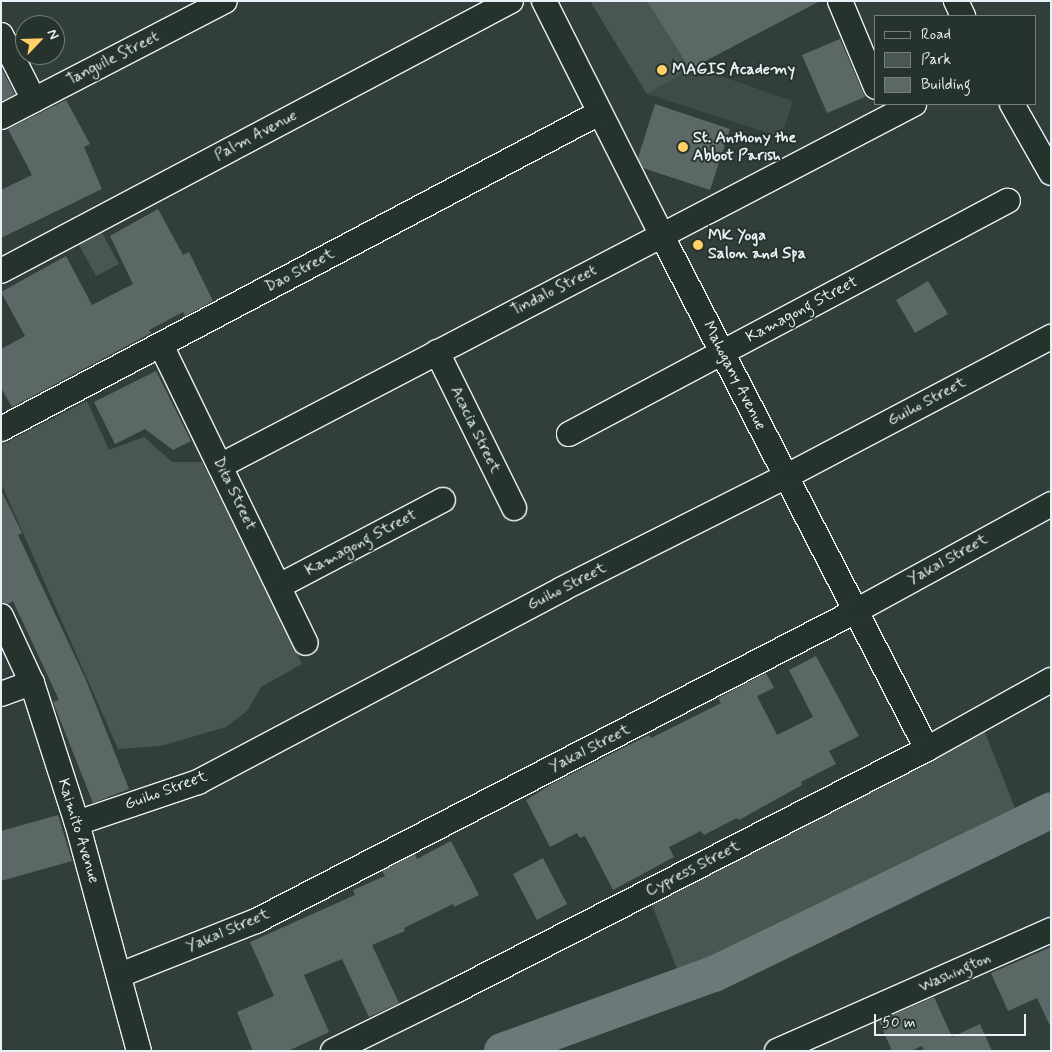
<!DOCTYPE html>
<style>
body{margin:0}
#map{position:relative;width:1052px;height:1052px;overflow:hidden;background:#323e39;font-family:Mynerve,sans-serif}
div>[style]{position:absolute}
.built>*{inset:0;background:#3f4b46}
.green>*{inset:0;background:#495651}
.river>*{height:36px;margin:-18px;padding:0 18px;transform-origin:18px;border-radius:18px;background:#6d7978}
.building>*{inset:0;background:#5c6865}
.roads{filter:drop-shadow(1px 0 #e8f1f8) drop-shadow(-1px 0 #e8f1f8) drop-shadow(0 1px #e8f1f8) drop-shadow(0 -1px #e8f1f8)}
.street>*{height:24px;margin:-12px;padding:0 12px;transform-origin:12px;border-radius:12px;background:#26332d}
.dots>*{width:14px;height:14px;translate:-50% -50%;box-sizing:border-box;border:2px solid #26332d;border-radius:50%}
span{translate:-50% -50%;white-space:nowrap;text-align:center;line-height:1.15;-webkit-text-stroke:4px #26332d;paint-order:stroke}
.street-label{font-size:16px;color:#e8f1f8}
.poi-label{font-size:16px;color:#e8f1f8;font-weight:700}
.left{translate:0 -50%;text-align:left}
.frame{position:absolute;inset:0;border:2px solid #e8f1f8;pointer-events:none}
.legend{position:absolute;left:874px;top:15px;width:162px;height:90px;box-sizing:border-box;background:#26332d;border:1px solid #747f7e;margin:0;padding:6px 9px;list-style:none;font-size:15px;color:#e8f1f8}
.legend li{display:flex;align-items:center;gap:10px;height:25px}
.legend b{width:25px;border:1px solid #747f7e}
.north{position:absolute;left:15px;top:15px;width:50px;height:50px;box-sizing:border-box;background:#26332d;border:1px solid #747f7e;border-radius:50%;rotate:66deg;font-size:14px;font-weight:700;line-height:20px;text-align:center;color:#e8f1f8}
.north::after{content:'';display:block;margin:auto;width:18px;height:22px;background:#ffd166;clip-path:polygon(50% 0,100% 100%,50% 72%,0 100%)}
.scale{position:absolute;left:874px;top:1014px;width:152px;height:22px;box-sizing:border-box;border:2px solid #e8f1f8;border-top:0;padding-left:6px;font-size:15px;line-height:18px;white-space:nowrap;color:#e8f1f8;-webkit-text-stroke:4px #26332d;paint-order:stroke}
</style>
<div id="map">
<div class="built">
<div style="clip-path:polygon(634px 1px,799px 1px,803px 10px,690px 69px,696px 78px,709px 72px,793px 101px,781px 137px,647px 94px,602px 21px)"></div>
</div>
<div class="green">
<div style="clip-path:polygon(590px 1px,647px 1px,690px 69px,647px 94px)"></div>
<div style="clip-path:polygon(97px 223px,119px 264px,96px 276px,74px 236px)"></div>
<div style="clip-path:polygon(87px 401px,109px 450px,144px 437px,172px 462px,202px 462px,302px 664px,261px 687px,248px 710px,226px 727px,161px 746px,118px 749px,1px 483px,1px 445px)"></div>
<div style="clip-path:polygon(978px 715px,1021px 823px,859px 911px,686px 992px,645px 887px)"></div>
</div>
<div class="river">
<div style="left:502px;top:1051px;width:226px;rotate:-20deg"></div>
<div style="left:714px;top:974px;width:375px;rotate:-25.9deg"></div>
</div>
<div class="building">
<div style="clip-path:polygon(647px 1px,820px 1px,690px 69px)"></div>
<div style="clip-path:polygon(840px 39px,865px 97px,827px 113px,802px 55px)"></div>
<div style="clip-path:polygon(1px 68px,15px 94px,1px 101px)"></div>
<div style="clip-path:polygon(66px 100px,90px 144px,84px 147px,102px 189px,1px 238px,1px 190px,32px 175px,8px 129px)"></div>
<div style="clip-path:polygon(655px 104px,730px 129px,710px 190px,643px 168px,638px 158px)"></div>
<div style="clip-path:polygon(158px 209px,183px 255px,189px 252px,213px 301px,185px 316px,183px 312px,149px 330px,151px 333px,12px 407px,1px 388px,1px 349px,25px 336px,1px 292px,66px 256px,92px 305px,133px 284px,110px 236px)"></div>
<div style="clip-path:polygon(928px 281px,948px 314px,915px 333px,896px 300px)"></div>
<div style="clip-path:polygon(156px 371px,191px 441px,173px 450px,145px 429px,115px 444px,94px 402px)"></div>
<div style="clip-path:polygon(1px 490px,22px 533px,18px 535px,86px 680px,129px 789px,93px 803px,53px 702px,59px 700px,13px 601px,8px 604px,1px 602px)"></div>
<div style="clip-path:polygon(816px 656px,859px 736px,829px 751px,836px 764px,801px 782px,802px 785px,739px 820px,737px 818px,704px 835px,701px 831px,669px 847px,674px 857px,613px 890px,585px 836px,580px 838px,577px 833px,550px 847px,526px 800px,552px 784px,649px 735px,651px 738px,721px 703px,718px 698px,766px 673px,774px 688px,757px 696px,777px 735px,813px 717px,789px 670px)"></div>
<div style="clip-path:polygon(58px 815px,72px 861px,1px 881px,1px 831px)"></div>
<div style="clip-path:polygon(451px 841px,479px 895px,454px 907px,453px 904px,404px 928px,405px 931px,372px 945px,399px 1003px,369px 1017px,342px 959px,304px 975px,329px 1032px,288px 1051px,253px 1051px,237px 1012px,274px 996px,250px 942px,355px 895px,353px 890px,385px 876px,382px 871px,415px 854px,417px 859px)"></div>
<div style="clip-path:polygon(543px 858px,567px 904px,537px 920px,513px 874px)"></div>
<div style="clip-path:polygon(1051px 947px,1051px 1028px,1037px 998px,1008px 1011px,991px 973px)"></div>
<div style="clip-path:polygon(934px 997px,952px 1037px,980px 1024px,992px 1051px,920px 1051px,924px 1049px,922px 1046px,911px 1051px,892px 1051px,879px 1021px)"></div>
</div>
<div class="roads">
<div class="street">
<div style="left:544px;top:1px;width:263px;rotate:63.3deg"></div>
<div style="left:662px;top:236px;width:577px;rotate:62.68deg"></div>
<div style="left:840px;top:1px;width:93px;rotate:67.3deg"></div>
<div style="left:956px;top:1px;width:17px;rotate:65deg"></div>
<div style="left:1px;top:35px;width:73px;rotate:63.1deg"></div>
<div style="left:1012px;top:104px;width:79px;rotate:60.5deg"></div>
<div style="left:1px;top:117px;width:252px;rotate:-27.4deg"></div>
<div style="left:1px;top:271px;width:577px;rotate:-27.9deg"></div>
<div style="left:161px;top:345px;width:331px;rotate:64.1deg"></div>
<div style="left:437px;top:352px;width:174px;rotate:63.7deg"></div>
<div style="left:1px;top:429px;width:676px;rotate:-27.85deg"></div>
<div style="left:569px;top:434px;width:497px;rotate:-28deg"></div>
<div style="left:220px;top:466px;width:783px;rotate:-27.55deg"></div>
<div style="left:279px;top:586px;width:185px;rotate:-27.7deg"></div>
<div style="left:1px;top:616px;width:74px;rotate:65.2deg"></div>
<div style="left:32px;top:683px;width:147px;rotate:72.2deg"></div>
<div style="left:77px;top:823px;width:236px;rotate:74.8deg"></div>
<div style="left:1px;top:694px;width:33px;rotate:-20deg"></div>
<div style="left:77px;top:823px;width:128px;rotate:-18.7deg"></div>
<div style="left:198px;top:782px;width:412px;rotate:-27.9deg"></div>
<div style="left:562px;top:589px;width:250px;rotate:-26.7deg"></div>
<div style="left:785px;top:477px;width:301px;rotate:-27.8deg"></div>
<div style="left:120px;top:975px;width:146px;rotate:-21.7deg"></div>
<div style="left:256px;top:921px;width:673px;rotate:-27.33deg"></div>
<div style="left:854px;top:612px;width:225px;rotate:-28.7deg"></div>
<div style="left:333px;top:1051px;width:136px;rotate:-26.2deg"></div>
<div style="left:455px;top:991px;width:530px;rotate:-27.14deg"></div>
<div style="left:927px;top:749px;width:142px;rotate:-29.1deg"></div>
<div style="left:777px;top:1051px;width:300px;rotate:-23.8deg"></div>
</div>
</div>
<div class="dots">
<div style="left:662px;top:70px;background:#ffd166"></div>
<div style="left:683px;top:147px;background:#ffd166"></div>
<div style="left:698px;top:245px;background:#ffd166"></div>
</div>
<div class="street-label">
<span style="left:113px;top:59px;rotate:-27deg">Tanguile Street</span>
<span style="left:256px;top:136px;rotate:-28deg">Palm Avenue</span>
<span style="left:300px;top:271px;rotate:-28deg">Dao Street</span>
<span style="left:554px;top:291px;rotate:-27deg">Tindalo Street</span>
<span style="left:802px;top:310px;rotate:-28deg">Kamagong Street</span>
<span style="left:734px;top:376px;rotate:63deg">Mahogany Avenue</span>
<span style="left:927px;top:402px;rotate:-28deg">Guiho Street</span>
<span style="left:475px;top:430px;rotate:64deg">Acacia Street</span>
<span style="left:234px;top:494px;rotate:64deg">Dita Street</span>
<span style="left:361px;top:543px;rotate:-28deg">Kamagong Street</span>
<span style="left:948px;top:560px;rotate:-29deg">Yakal Street</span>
<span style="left:567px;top:587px;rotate:-27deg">Guiho Street</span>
<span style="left:590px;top:749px;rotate:-27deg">Yakal Street</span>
<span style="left:166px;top:791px;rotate:-20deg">Guiho Street</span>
<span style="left:78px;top:831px;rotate:73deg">Kaimito Avenue</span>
<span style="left:693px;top:869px;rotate:-27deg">Cypress Street</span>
<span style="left:228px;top:931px;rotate:-23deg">Yakal Street</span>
<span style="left:955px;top:973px;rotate:-24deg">Washington</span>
</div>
<div class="poi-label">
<span class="left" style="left:672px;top:70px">MAGIS Academy</span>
<span class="left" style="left:693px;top:147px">St. Anthony the<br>Abbot Parish</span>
<span class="left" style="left:708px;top:245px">MK Yoga<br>Salon and Spa</span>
</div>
<div class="frame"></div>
<ul class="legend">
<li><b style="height:6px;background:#26332d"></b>Road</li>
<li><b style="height:14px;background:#495651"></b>Park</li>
<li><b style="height:14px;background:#5c6865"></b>Building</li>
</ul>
<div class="north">N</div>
<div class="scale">50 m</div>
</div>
